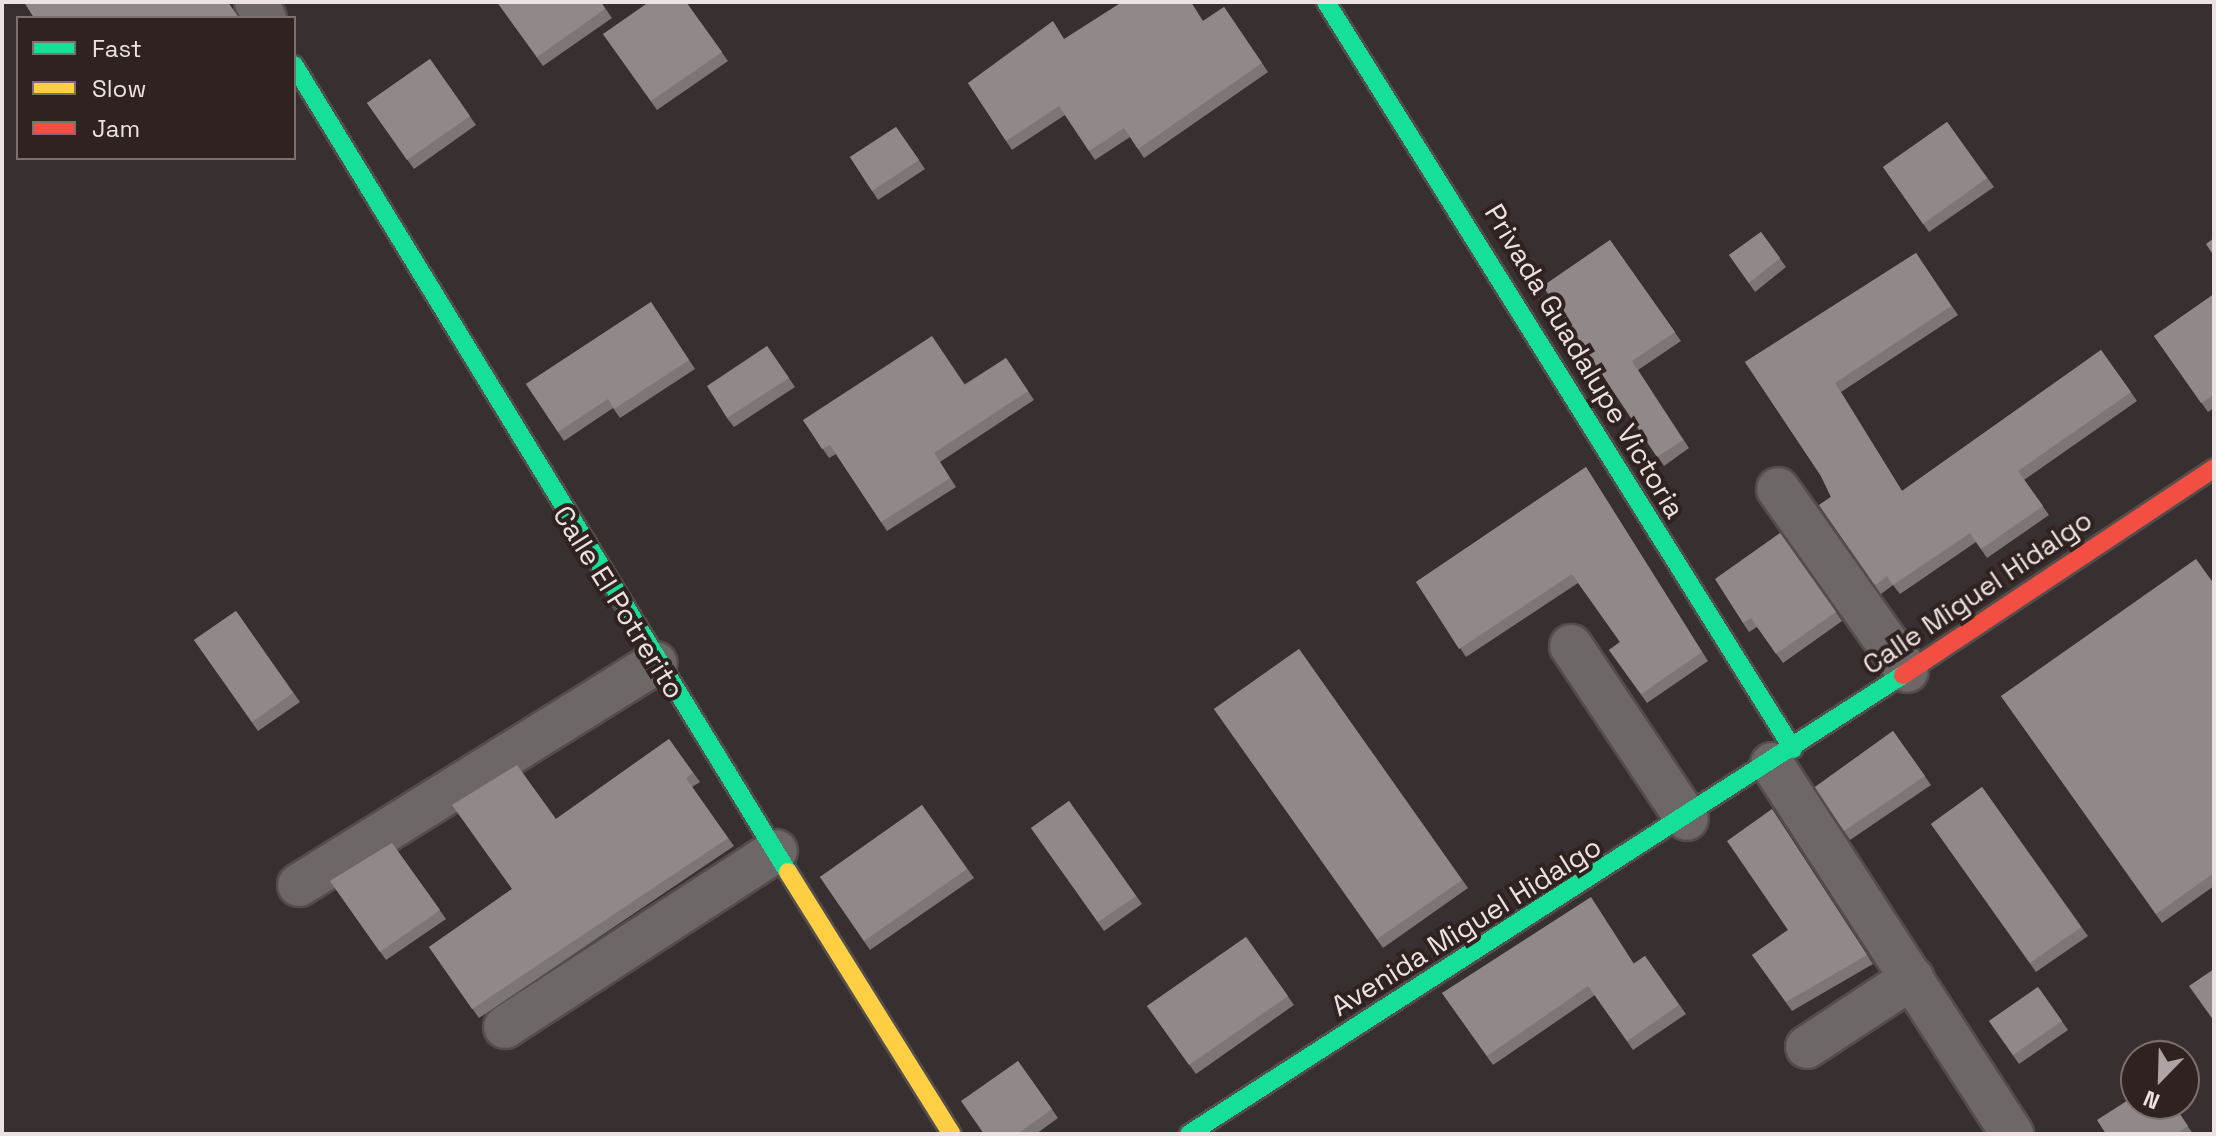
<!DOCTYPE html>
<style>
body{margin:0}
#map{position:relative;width:2216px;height:1136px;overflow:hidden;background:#383030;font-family:"Space Grotesk",sans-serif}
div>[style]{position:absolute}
.roads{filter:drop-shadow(2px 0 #544d4d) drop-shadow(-2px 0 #544d4d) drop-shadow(0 2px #544d4d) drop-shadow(0 -2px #544d4d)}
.street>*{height:42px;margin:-21px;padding:0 21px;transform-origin:21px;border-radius:21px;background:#6e6767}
.fast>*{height:18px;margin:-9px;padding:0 9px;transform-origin:9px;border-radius:9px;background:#16e098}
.slow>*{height:18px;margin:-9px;padding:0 9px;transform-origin:9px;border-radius:9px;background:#ffcf43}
.jam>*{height:18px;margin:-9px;padding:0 9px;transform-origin:9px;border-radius:9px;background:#f24e42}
.wall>*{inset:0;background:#7d7676}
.building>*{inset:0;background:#918989}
span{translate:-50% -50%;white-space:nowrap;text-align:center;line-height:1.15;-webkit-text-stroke:8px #312222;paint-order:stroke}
.street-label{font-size:28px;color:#ece2e1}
.frame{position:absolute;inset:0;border:4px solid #ece2e1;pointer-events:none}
.legend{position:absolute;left:16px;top:16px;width:280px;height:144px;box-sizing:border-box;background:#312222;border:2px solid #7c6f6e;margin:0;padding:10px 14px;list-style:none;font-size:24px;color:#ece2e1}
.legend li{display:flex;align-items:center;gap:16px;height:40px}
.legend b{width:40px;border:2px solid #7c6f6e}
.north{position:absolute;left:2120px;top:1040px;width:80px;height:80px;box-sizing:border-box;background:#312222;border:2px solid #7c6f6e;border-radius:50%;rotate:203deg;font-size:22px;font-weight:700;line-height:32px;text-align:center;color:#ece2e1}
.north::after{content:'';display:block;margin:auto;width:28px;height:36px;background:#ada4a3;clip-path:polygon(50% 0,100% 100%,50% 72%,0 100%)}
</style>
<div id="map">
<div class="roads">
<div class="street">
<div style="left:256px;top:2px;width:18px;rotate:61deg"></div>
<div style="left:1778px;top:489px;width:223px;rotate:54.7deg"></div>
<div style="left:1571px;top:646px;width:208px;rotate:56.2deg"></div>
<div style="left:1772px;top:764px;width:441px;rotate:57deg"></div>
<div style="left:299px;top:885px;width:420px;rotate:-31.9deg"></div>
<div style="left:505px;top:1027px;width:323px;rotate:-33deg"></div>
<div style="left:1807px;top:1047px;width:126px;rotate:-33.3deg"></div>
</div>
<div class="fast">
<div style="left:1326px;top:2px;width:881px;rotate:57.99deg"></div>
<div style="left:294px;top:65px;width:946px;rotate:58.53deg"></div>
<div style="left:1189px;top:1134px;width:849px;rotate:-32.74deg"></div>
</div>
<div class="slow">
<div style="left:788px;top:872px;width:309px;rotate:58deg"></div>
</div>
<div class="jam">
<div style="left:1903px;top:675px;width:374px;rotate:-33.6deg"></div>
</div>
</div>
<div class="wall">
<div style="clip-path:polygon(497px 2px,601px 2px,612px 18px,543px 66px)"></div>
<div style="clip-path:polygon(686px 2px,728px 61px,657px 110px,603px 34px)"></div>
<div style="clip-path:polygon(1224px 7px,1268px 72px,1144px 158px,1130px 137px,1095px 160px,1065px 115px,1012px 150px,968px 83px,1065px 39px,1203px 21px)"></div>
<div style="clip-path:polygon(430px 59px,476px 125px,414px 169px,367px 103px)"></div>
<div style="clip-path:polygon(1947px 122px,1994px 187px,1929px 232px,1883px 167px)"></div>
<div style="clip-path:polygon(896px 127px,925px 169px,878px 200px,850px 157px)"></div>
<div style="clip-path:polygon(1761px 232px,1786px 267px,1755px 292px,1729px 255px)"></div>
<div style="clip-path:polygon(1610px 240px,1681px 341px,1638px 370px,1689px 448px,1664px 466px,1543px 286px)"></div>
<div style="clip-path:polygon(1916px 253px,1958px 315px,1841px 392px,1902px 491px,2101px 350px,2137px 401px,2024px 480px,2049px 515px,1987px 558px,1976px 542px,1900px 594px,1893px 585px,1881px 594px,1819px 505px,1831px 497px,1821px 476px,1745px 362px)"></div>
<div style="clip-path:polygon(2214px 294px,2214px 408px,2208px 412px,2154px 336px)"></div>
<div style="clip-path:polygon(651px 302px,695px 369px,620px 418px,613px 408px,564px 441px,526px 384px)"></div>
<div style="clip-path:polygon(767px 346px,795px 387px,734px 427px,727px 418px)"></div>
<div style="clip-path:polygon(1006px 358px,1034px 400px,940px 462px,956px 487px,887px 531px,836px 454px,829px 458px,803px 420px,965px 384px)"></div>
<div style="clip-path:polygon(1586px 467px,1708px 661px,1647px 703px,1609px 650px,1620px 642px,1578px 583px,1466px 657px,1416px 582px)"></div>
<div style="clip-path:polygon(1780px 533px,1842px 621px,1783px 663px,1757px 627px,1749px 632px,1743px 623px)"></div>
<div style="clip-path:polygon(2214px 584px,2214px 886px,2162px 923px,2001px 696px)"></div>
<div style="clip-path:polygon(236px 611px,300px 702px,258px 731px,194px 640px)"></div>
<div style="clip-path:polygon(1299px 649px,1468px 888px,1383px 948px,1214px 709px)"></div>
<div style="clip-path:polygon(1893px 731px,1931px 785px,1850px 840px,1815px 787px)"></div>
<div style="clip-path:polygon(669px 739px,700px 782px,692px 787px,734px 846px,479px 1018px,429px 947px,512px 889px,556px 819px)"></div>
<div style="clip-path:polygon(1982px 787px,2088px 936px,2036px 972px,1931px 824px)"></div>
<div style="clip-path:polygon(1069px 801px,1142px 904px,1104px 931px,1031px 828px)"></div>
<div style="clip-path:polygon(922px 805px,974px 878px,870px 950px,820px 877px)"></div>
<div style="clip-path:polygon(1772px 809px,1873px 964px,1792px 1011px,1752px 955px,1788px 930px)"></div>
<div style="clip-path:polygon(392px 843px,446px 919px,386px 960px,330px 881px)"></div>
<div style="clip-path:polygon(1246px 937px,1294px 1005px,1196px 1074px,1147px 1006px)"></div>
<div style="clip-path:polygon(1645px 956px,1686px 1014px,1633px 1050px,1595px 995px,1493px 1065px,1442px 993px,1634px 963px)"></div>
<div style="clip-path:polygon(2038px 987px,2068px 1030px,2019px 1064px,1989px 1021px)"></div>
<div style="clip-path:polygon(1018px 1061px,1058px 1118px,1036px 1134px,984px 1134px)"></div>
<div style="clip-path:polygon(2173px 1104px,2193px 1134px,2106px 1134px)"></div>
</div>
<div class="building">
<div style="clip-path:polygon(24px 2px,228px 2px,239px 18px,34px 18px)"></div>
<div style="clip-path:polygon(497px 2px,601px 2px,605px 9px,537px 57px)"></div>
<div style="clip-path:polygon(649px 2px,686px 2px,722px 52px,651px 101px,603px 34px)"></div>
<div style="clip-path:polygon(1122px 2px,1191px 2px,1203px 21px,1224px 7px,1262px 63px,1138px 149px,1124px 128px,1089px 151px,1059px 106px,1006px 141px,968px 83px,1053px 21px,1064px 39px)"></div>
<div style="clip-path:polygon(430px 59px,470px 116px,407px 160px,367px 103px)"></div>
<div style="clip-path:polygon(1947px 122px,1987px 178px,1923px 224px,1883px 167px)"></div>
<div style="clip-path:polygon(896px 127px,919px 160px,872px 191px,850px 157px)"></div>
<div style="clip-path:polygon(1761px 232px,1780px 258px,1749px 283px,1729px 255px)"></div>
<div style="clip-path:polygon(2214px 238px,2214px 256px,2206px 244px)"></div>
<div style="clip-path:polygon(1610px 240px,1675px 332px,1632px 361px,1683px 440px,1657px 457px,1543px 286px)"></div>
<div style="clip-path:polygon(1916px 253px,1951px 306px,1835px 383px,1902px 491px,2101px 350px,2131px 392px,2018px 471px,2043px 506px,1981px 549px,1970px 533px,1893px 585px,1887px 576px,1875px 585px,1819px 505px,1831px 497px,1821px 476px,1745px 362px)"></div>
<div style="clip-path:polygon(2214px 294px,2214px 395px,2201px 403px,2154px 336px)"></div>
<div style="clip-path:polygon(651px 302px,689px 360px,614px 409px,608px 399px,558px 432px,526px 384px)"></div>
<div style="clip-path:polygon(932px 336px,965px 385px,1006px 358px,1028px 391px,934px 453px,950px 478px,881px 522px,830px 445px,822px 449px,803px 420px)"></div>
<div style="clip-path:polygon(767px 346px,789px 378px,727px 418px,707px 386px)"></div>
<div style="clip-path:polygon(1586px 467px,1702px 652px,1641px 694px,1609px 650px,1620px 642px,1572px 574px,1459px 649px,1416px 582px)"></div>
<div style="clip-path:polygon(1780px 533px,1836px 612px,1776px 654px,1751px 618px,1743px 623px,1715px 579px)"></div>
<div style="clip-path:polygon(2196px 559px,2214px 584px,2214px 873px,2156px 914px,2001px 696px)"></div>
<div style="clip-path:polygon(236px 611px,293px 693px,252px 722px,194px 640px)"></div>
<div style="clip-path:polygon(1299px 649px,1462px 880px,1377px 939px,1214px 709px)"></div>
<div style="clip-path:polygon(1893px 731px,1925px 776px,1844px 831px,1815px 787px)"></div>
<div style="clip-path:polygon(669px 739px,693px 773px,686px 778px,728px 838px,472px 1009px,429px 947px,512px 889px,452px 805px,517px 765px,556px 819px)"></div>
<div style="clip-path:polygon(1982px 787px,2081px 927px,2030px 963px,1931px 824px)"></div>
<div style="clip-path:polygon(1069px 801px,1136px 896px,1098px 922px,1031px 828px)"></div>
<div style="clip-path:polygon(922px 805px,967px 869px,864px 941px,820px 877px)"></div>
<div style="clip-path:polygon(1772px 809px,1867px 955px,1786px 1002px,1752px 955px,1788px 930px,1727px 841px)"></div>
<div style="clip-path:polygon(392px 843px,440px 910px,380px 952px,330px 881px)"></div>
<div style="clip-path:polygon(1591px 897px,1634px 964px,1645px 956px,1679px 1005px,1627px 1041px,1588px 986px,1487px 1056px,1442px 993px)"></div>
<div style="clip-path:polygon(1246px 937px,1288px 996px,1189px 1065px,1147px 1006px)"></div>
<div style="clip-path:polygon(2214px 969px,2214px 1021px,2189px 986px)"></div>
<div style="clip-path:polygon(2038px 987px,2062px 1021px,2013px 1055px,1989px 1021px)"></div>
<div style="clip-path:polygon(1018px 1061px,1052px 1109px,1017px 1134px,984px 1134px,961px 1101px)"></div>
<div style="clip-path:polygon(2136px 1095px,2136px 1104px,2173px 1104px,2188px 1126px,2176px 1134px,2106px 1134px,2097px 1120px)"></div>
</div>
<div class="street-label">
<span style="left:1585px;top:361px;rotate:59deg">Privada Guadalupe Victoria</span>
<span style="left:1977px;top:592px;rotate:-34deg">Calle Miguel Hidalgo</span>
<span style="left:619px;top:602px;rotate:58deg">Calle El Potrerito</span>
<span style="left:1466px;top:926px;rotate:-32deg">Avenida Miguel Hidalgo</span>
</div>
<div class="frame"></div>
<ul class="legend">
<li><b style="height:10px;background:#16e098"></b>Fast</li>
<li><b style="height:10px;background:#ffcf43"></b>Slow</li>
<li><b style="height:10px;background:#f24e42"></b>Jam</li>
</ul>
<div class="north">N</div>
</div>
